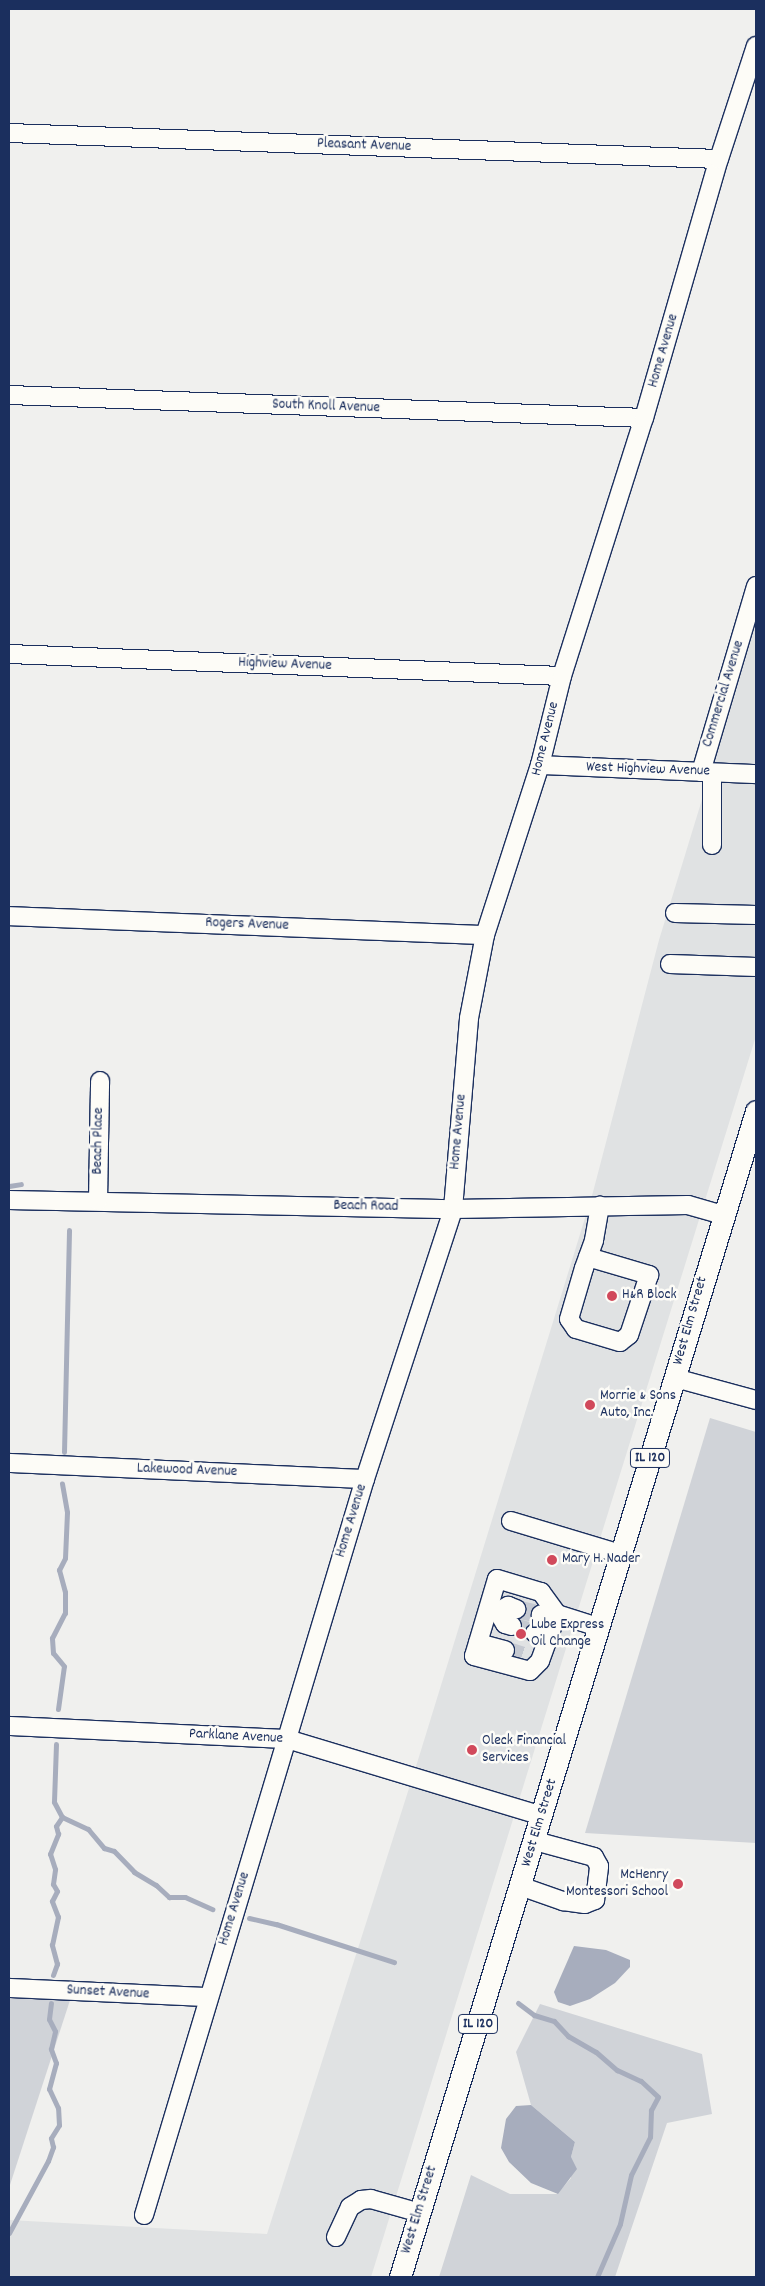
<!DOCTYPE html>
<style>
body{margin:0}
#map{position:relative;width:765px;height:2286px;overflow:hidden;background:#f0f0ee;font-family:Dekko,sans-serif}
div>[style]{position:absolute}
.built>*{inset:0;background:#e0e2e3}
.green>*{inset:0;background:#d0d3d8}
.water>*{inset:0;background:#a7adbd}
.stream>*{height:5px;margin:-2.5px;padding:0 2.5px;transform-origin:2.5px;border-radius:2.5px;background:#a7adbd}
.minor-tunnel>*{height:18px;margin-top:-9px;transform-origin:0;background:repeating-linear-gradient(90deg,#c5c9d1 0 18px,transparent 0 27px)}
.roads{filter:drop-shadow(1px 0 #1b2f5e) drop-shadow(-1px 0 #1b2f5e) drop-shadow(0 1px #1b2f5e) drop-shadow(0 -1px #1b2f5e)}
.minor>*{height:18px;margin:-9px;padding:0 9px;transform-origin:9px;border-radius:9px;background:#fdfcf7}
.major>*{height:21px;margin:-10.5px;padding:0 10.5px;transform-origin:10.5px;border-radius:10.5px;background:#fdfcf7}
.dots>*{width:14px;height:14px;translate:-50% -50%;box-sizing:border-box;border:2px solid #fdfcf7;border-radius:50%}
span{translate:-50% -50%;white-space:nowrap;text-align:center;line-height:1.15;-webkit-text-stroke:5px #fdfcf7;paint-order:stroke}
.shield-label span{padding:1px 4px;background:#fdfcf7;border:1px solid;border-radius:4px;-webkit-text-stroke-width:0}
.shield-label{font-size:14px;color:#1b2f5e;font-weight:700}
.street-label{font-size:15px;color:#1b2f5e}
.poi-label{font-size:15px;color:#1b2f5e}
.left{translate:0 -50%;text-align:left}
.right{translate:-100% -50%;text-align:right}
.frame{position:absolute;inset:0;border:10px solid #1b2f5e;pointer-events:none}
</style>
<div id="map">
<div class="built">
<div style="clip-path:polygon(756px 623px,756px 1036px,371px 2277px,9px 2277px,9px 2220px,267px 2234px,418px 1760px,593px 1192px,659px 940px)"></div>
</div>
<div class="green">
<div style="clip-path:polygon(710px 1418px,756px 1432px,756px 1843px,585px 1833px)"></div>
<div style="clip-path:polygon(9px 1988px,73px 1991px,9px 2188px)"></div>
<div style="clip-path:polygon(540px 2004px,702px 2054px,712px 2114px,667px 2123px,615px 2277px,439px 2277px,471px 2175px,510px 2194px,557px 2194px,571px 2178px,571px 2157px,575px 2142px,531px 2105px,516px 2052px)"></div>
</div>
<div class="water">
<div style="clip-path:polygon(574px 1946px,606px 1950px,630px 1960px,630px 1967px,615px 1983px,590px 1999px,570px 2006px,558px 2002px,554px 1992px)"></div>
<div style="clip-path:polygon(531px 2105px,575px 2142px,571px 2157px,577px 2169px,558px 2194px,531px 2183px,509px 2162px,501px 2148px,506px 2119px,516px 2106px)"></div>
</div>
<div class="stream">
<div style="left:9px;top:1186px;width:12px;rotate:-9deg"></div>
<div style="left:64px;top:1452px;width:222px;rotate:-88.7deg"></div>
<div style="left:58px;top:1709px;width:43px;rotate:-82.1deg"></div>
<div style="left:64px;top:1666px;width:17px;rotate:-130deg"></div>
<div style="left:53px;top:1653px;width:15px;rotate:-94deg"></div>
<div style="left:52px;top:1638px;width:28px;rotate:-63deg"></div>
<div style="left:65px;top:1613px;width:21px;rotate:-90deg"></div>
<div style="left:65px;top:1592px;width:23px;rotate:-105deg"></div>
<div style="left:59px;top:1570px;width:13px;rotate:-63deg"></div>
<div style="left:65px;top:1558px;width:46px;rotate:-87.5deg"></div>
<div style="left:67px;top:1512px;width:29px;rotate:-100deg"></div>
<div style="left:56px;top:1744px;width:58px;rotate:92deg"></div>
<div style="left:54px;top:1802px;width:17px;rotate:62deg"></div>
<div style="left:62px;top:1817px;width:29px;rotate:25deg"></div>
<div style="left:88px;top:1829px;width:25px;rotate:50deg"></div>
<div style="left:104px;top:1848px;width:10px;rotate:17deg"></div>
<div style="left:114px;top:1851px;width:29px;rotate:46deg"></div>
<div style="left:134px;top:1872px;width:26px;rotate:31deg"></div>
<div style="left:156px;top:1885px;width:18px;rotate:43deg"></div>
<div style="left:169px;top:1897px;width:16px"></div>
<div style="left:185px;top:1897px;width:30px;rotate:24deg"></div>
<div style="left:249px;top:1918px;width:28px;rotate:13deg"></div>
<div style="left:276px;top:1924px;width:124px;rotate:17.9deg"></div>
<div style="left:53px;top:1975px;width:12px;rotate:-70deg"></div>
<div style="left:57px;top:1964px;width:20px;rotate:-105deg"></div>
<div style="left:52px;top:1945px;width:29px;rotate:-78deg"></div>
<div style="left:58px;top:1917px;width:17px;rotate:-111deg"></div>
<div style="left:52px;top:1901px;width:11px;rotate:-63deg"></div>
<div style="left:57px;top:1891px;width:8px;rotate:-120deg"></div>
<div style="left:53px;top:1884px;width:15px;rotate:-82deg"></div>
<div style="left:55px;top:1869px;width:16px;rotate:-108deg"></div>
<div style="left:50px;top:1854px;width:22px;rotate:-68deg"></div>
<div style="left:58px;top:1834px;width:8px;rotate:-104deg"></div>
<div style="left:56px;top:1826px;width:11px;rotate:-56deg"></div>
<div style="left:518px;top:2003px;width:20px;rotate:37deg"></div>
<div style="left:534px;top:2015px;width:21px;rotate:17deg"></div>
<div style="left:554px;top:2021px;width:21px;rotate:47deg"></div>
<div style="left:568px;top:2036px;width:32px;rotate:30deg"></div>
<div style="left:596px;top:2052px;width:28px;rotate:41deg"></div>
<div style="left:617px;top:2070px;width:26px;rotate:25deg"></div>
<div style="left:641px;top:2081px;width:23px;rotate:43deg"></div>
<div style="left:658px;top:2097px;width:15px;rotate:118deg"></div>
<div style="left:651px;top:2110px;width:27px;rotate:92deg"></div>
<div style="left:650px;top:2137px;width:42px;rotate:116.6deg"></div>
<div style="left:631px;top:2175px;width:50px;rotate:102.7deg"></div>
<div style="left:620px;top:2224px;width:58px;rotate:113.5deg"></div>
<div style="left:9px;top:2233px;width:82px;rotate:-61.6deg"></div>
<div style="left:48px;top:2161px;width:15px;rotate:-70deg"></div>
<div style="left:53px;top:2147px;width:9px;rotate:-103deg"></div>
<div style="left:51px;top:2138px;width:15px;rotate:-58deg"></div>
<div style="left:59px;top:2125px;width:17px;rotate:-93deg"></div>
<div style="left:58px;top:2108px;width:21px;rotate:-115deg"></div>
<div style="left:49px;top:2089px;width:27px;rotate:-75deg"></div>
<div style="left:56px;top:2063px;width:15px;rotate:-110deg"></div>
<div style="left:51px;top:2049px;width:18px;rotate:-77deg"></div>
<div style="left:55px;top:2031px;width:13px;rotate:-117deg"></div>
<div style="left:49px;top:2019px;width:16px;rotate:-83deg"></div>
</div>
<div class="minor-tunnel">
<div style="left:516px;top:1609px;width:26px;rotate:13deg"></div>
<div style="left:512px;top:1626px;width:24px;rotate:17deg"></div>
<div style="left:505px;top:1650px;width:23px;rotate:18deg"></div>
</div>
<div class="roads">
<div class="minor">
<div style="left:9px;top:133px;width:710px;rotate:2.1deg"></div>
<div style="left:9px;top:395px;width:635px;rotate:2.07deg"></div>
<div style="left:9px;top:654px;width:553px;rotate:2.28deg"></div>
<div style="left:540px;top:765px;width:216px;rotate:2.4deg"></div>
<div style="left:701px;top:772px;width:194px;rotate:-73.5deg"></div>
<div style="left:712px;top:773px;width:72px;rotate:90deg"></div>
<div style="left:675px;top:913px;width:81px;rotate:1.4deg"></div>
<div style="left:9px;top:916px;width:476px;rotate:2.3deg"></div>
<div style="left:670px;top:964px;width:86px;rotate:2deg"></div>
<div style="left:9px;top:1200px;width:444px;rotate:1.2deg"></div>
<div style="left:453px;top:1209px;width:235px;rotate:-1deg"></div>
<div style="left:688px;top:1205px;width:35px;rotate:16deg"></div>
<div style="left:98px;top:1201px;width:120px;rotate:-89deg"></div>
<div style="left:588px;top:1257px;width:64px;rotate:16.4deg"></div>
<div style="left:649px;top:1275px;width:63px;rotate:108.4deg"></div>
<div style="left:629px;top:1335px;width:11px;rotate:142deg"></div>
<div style="left:620px;top:1342px;width:46px;rotate:-163.5deg"></div>
<div style="left:576px;top:1329px;width:12px;rotate:-125deg"></div>
<div style="left:569px;top:1319px;width:53px;rotate:-73.6deg"></div>
<div style="left:584px;top:1268px;width:30px;rotate:-70deg"></div>
<div style="left:594px;top:1240px;width:35px;rotate:-80deg"></div>
<div style="left:675px;top:1378px;width:84px;rotate:15.2deg"></div>
<div style="left:9px;top:1463px;width:356px;rotate:2.6deg"></div>
<div style="left:511px;top:1521px;width:114px;rotate:16.8deg"></div>
<div style="left:497px;top:1579px;width:46px;rotate:16.5deg"></div>
<div style="left:541px;top:1592px;width:27px;rotate:54deg"></div>
<div style="left:557px;top:1614px;width:50px;rotate:109.9deg"></div>
<div style="left:540px;top:1661px;width:14px;rotate:135deg"></div>
<div style="left:530px;top:1671px;width:58px;rotate:-165deg"></div>
<div style="left:474px;top:1656px;width:80px;rotate:-73.4deg"></div>
<div style="left:557px;top:1614px;width:43px;rotate:17.6deg"></div>
<div style="left:512px;top:1626px;width:7px;rotate:-164deg"></div>
<div style="left:505px;top:1624px;width:14px;rotate:-120deg"></div>
<div style="left:498px;top:1612px;width:12px;rotate:-31deg"></div>
<div style="left:508px;top:1606px;width:9px;rotate:21deg"></div>
<div style="left:535px;top:1633px;width:14px;rotate:-30deg"></div>
<div style="left:547px;top:1626px;width:13px;rotate:-119deg"></div>
<div style="left:478px;top:1643px;width:28px;rotate:15deg"></div>
<div style="left:9px;top:1726px;width:278px;rotate:2.7deg"></div>
<div style="left:287px;top:1739px;width:266px;rotate:16.8deg"></div>
<div style="left:520px;top:1886px;width:46px;rotate:19.2deg"></div>
<div style="left:563px;top:1901px;width:22px;rotate:8deg"></div>
<div style="left:585px;top:1904px;width:11px;rotate:-22deg"></div>
<div style="left:595px;top:1900px;width:34px;rotate:-83deg"></div>
<div style="left:599px;top:1866px;width:10px;rotate:-119deg"></div>
<div style="left:594px;top:1857px;width:61px;rotate:-164.8deg"></div>
<div style="left:9px;top:1988px;width:198px;rotate:2.6deg"></div>
<div style="left:144px;top:2215px;width:768px;rotate:-73.29deg"></div>
<div style="left:365px;top:1479px;width:284px;rotate:-71.9deg"></div>
<div style="left:453px;top:1209px;width:192px;rotate:-85.2deg"></div>
<div style="left:469px;top:1018px;width:85px;rotate:-79.1deg"></div>
<div style="left:485px;top:935px;width:179px;rotate:-72.1deg"></div>
<div style="left:540px;top:765px;width:92px;rotate:-76.1deg"></div>
<div style="left:562px;top:676px;width:271px;rotate:-72.4deg"></div>
<div style="left:644px;top:418px;width:270px;rotate:-73.9deg"></div>
<div style="left:719px;top:159px;width:119px;rotate:-71.9deg"></div>
<div style="left:336px;top:2237px;width:33px;rotate:-65deg"></div>
<div style="left:350px;top:2207px;width:13px;rotate:-32deg"></div>
<div style="left:361px;top:2200px;width:10px;rotate:-6deg"></div>
<div style="left:371px;top:2199px;width:51px;rotate:15.9deg"></div>
</div>
<div class="major">
<div style="left:400px;top:2277px;width:1219px;rotate:-73.02deg"></div>
</div>
</div>
<div class="dots">
<div style="left:612px;top:1296px;background:#d1495b"></div>
<div style="left:590px;top:1405px;background:#d1495b"></div>
<div style="left:552px;top:1560px;background:#d1495b"></div>
<div style="left:521px;top:1634px;background:#d1495b"></div>
<div style="left:472px;top:1750px;background:#d1495b"></div>
<div style="left:678px;top:1884px;background:#d1495b"></div>
</div>
<div class="shield-label">
<span style="left:650px;top:1458px">IL 120</span>
<span style="left:478px;top:2024px">IL 120</span>
</div>
<div class="street-label">
<span style="left:364px;top:146px;rotate:2deg">Pleasant Avenue</span>
<span style="left:664px;top:351px;rotate:-74deg">Home Avenue</span>
<span style="left:326px;top:407px;rotate:2deg">South Knoll Avenue</span>
<span style="left:285px;top:665px;rotate:2deg">Highview Avenue</span>
<span style="left:724px;top:694px;rotate:-73deg">Commercial Avenue</span>
<span style="left:546px;top:739px;rotate:-76deg">Home Avenue</span>
<span style="left:648px;top:770px;rotate:2deg">West Highview Avenue</span>
<span style="left:247px;top:925px;rotate:2deg">Rogers Avenue</span>
<span style="left:459px;top:1132px;rotate:-85deg">Home Avenue</span>
<span style="left:99px;top:1141px;rotate:-89deg">Beach Place</span>
<span style="left:366px;top:1207px;rotate:1deg">Beach Road</span>
<span style="left:691px;top:1321px;rotate:-74deg">West Elm Street</span>
<span style="left:187px;top:1471px;rotate:2deg">Lakewood Avenue</span>
<span style="left:352px;top:1521px;rotate:-73deg">Home Avenue</span>
<span style="left:236px;top:1737px;rotate:3deg">Parklane Avenue</span>
<span style="left:540px;top:1823px;rotate:-73deg">West Elm Street</span>
<span style="left:235px;top:1909px;rotate:-73deg">Home Avenue</span>
<span style="left:108px;top:1993px;rotate:3deg">Sunset Avenue</span>
<span style="left:420px;top:2210px;rotate:-73deg">West Elm Street</span>
</div>
<div class="poi-label">
<span class="left" style="left:622px;top:1296px">H&amp;R Block</span>
<span class="left" style="left:600px;top:1405px">Morrie &amp; Sons<br>Auto, Inc.</span>
<span class="left" style="left:562px;top:1560px">Mary H. Nader</span>
<span class="left" style="left:531px;top:1634px">Lube Express<br>Oil Change</span>
<span class="left" style="left:482px;top:1750px">Oleck Financial<br>Services</span>
<span class="right" style="left:668px;top:1884px">McHenry<br>Montessori School</span>
</div>
<div class="frame"></div>
</div>
